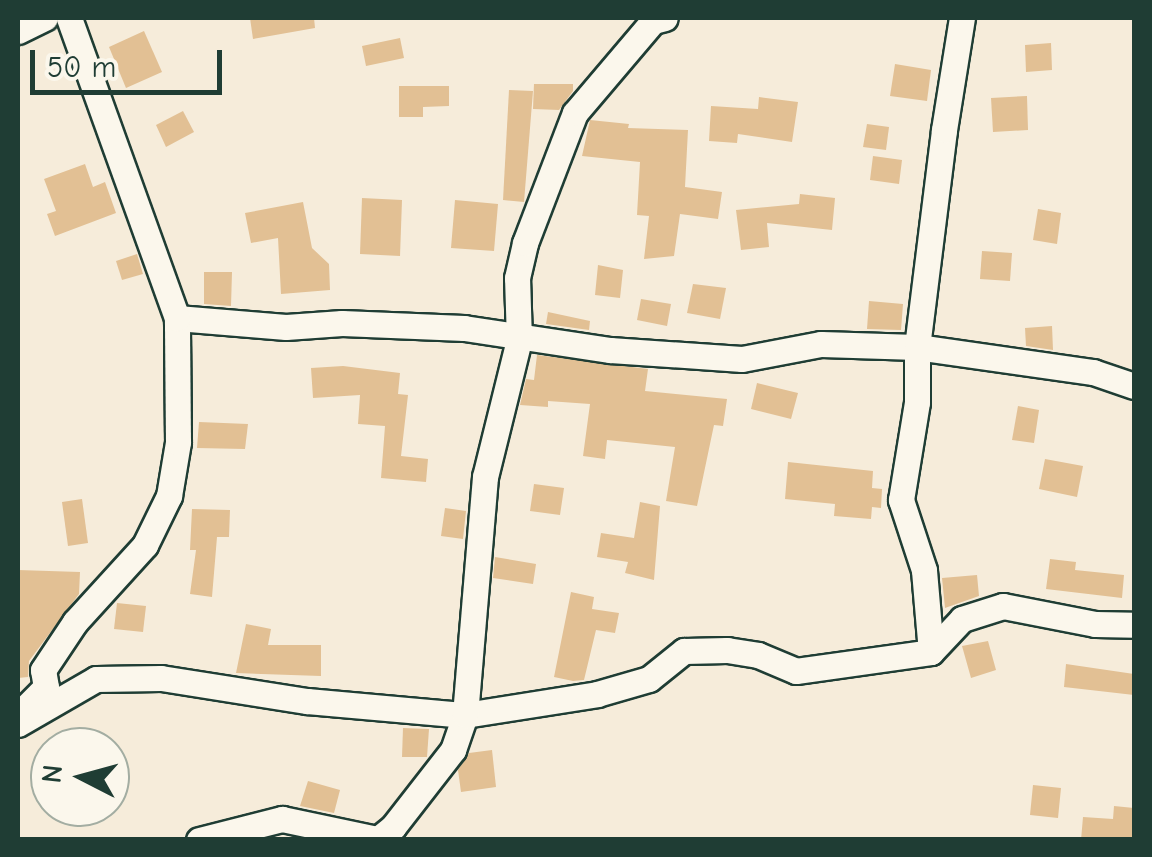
<!DOCTYPE html>
<style>
body{margin:0}
#map{position:relative;width:1152px;height:857px;overflow:hidden;background:#f6ecda;font-family:"Comic Neue",sans-serif}
div>[style]{position:absolute}
.building>*{inset:0;background:#e2c094}
.roads{filter:drop-shadow(2px 0 #1f3d34) drop-shadow(-2px 0 #1f3d34) drop-shadow(0 2px #1f3d34) drop-shadow(0 -2px #1f3d34)}
.minor>*{height:25px;margin:-12.5px;padding:0 12.5px;transform-origin:12.5px;border-radius:12.5px;background:#fbf7ec}
span{translate:-50% -50%;white-space:nowrap;text-align:center;line-height:1.15;-webkit-text-stroke:10px #fbf7ec;paint-order:stroke}
.frame{position:absolute;inset:0;border:20px solid #1f3d34;pointer-events:none}
.north{position:absolute;left:30px;top:727px;width:100px;height:100px;box-sizing:border-box;background:#fbf7ec;border:2px solid #a3ada2;border-radius:50%;rotate:276deg;font-size:28px;font-weight:700;line-height:40px;text-align:center;color:#1f3d34}
.north::after{content:'';display:block;margin:auto;width:35px;height:45px;background:#1f3d34;clip-path:polygon(50% 0,100% 100%,50% 72%,0 100%)}
.scale{position:absolute;left:30px;top:50px;width:192px;height:45px;box-sizing:border-box;border:5px solid #1f3d34;border-top:0;padding-left:12px;font-size:30px;line-height:35px;white-space:nowrap;color:#1f3d34;-webkit-text-stroke:8px #fbf7ec;paint-order:stroke}
</style>
<div id="map">
<div class="building">
<div style="clip-path:polygon(250px 18px,314px 18px,315px 28px,253px 39px)"></div>
<div style="clip-path:polygon(144px 31px,162px 72px,126px 88px,109px 47px)"></div>
<div style="clip-path:polygon(400px 38px,404px 58px,366px 66px,362px 46px)"></div>
<div style="clip-path:polygon(1051px 43px,1052px 70px,1026px 72px,1025px 45px)"></div>
<div style="clip-path:polygon(895px 64px,931px 70px,927px 101px,890px 96px)"></div>
<div style="clip-path:polygon(534px 84px,573px 84px,573px 91px,559px 110px,533px 109px)"></div>
<div style="clip-path:polygon(399px 86px,449px 86px,449px 106px,423px 107px,423px 117px,399px 117px)"></div>
<div style="clip-path:polygon(509px 90px,533px 91px,524px 202px,503px 200px)"></div>
<div style="clip-path:polygon(1027px 96px,1028px 130px,993px 132px,991px 98px)"></div>
<div style="clip-path:polygon(759px 97px,798px 102px,792px 142px,738px 134px,737px 143px,709px 141px,711px 106px,758px 109px)"></div>
<div style="clip-path:polygon(183px 111px,194px 132px,166px 147px,156px 125px)"></div>
<div style="clip-path:polygon(590px 120px,629px 124px,628px 128px,688px 130px,685px 187px,722px 192px,718px 219px,680px 214px,674px 256px,644px 259px,649px 216px,637px 215px,640px 162px,582px 156px)"></div>
<div style="clip-path:polygon(867px 124px,889px 127px,886px 150px,863px 147px)"></div>
<div style="clip-path:polygon(873px 156px,902px 160px,899px 184px,870px 180px)"></div>
<div style="clip-path:polygon(85px 164px,93px 187px,105px 182px,116px 213px,55px 236px,47px 214px,56px 211px,44px 179px)"></div>
<div style="clip-path:polygon(800px 194px,835px 198px,832px 230px,767px 223px,769px 247px,741px 250px,736px 210px,799px 204px)"></div>
<div style="clip-path:polygon(362px 198px,402px 200px,400px 256px,360px 254px)"></div>
<div style="clip-path:polygon(455px 200px,498px 204px,494px 251px,451px 248px)"></div>
<div style="clip-path:polygon(303px 202px,312px 248px,329px 264px,330px 290px,281px 294px,278px 238px,251px 243px,245px 213px)"></div>
<div style="clip-path:polygon(1038px 209px,1061px 213px,1057px 244px,1033px 240px)"></div>
<div style="clip-path:polygon(982px 251px,1012px 253px,1010px 281px,980px 279px)"></div>
<div style="clip-path:polygon(137px 254px,143px 274px,122px 280px,116px 261px)"></div>
<div style="clip-path:polygon(598px 265px,623px 270px,620px 298px,595px 295px)"></div>
<div style="clip-path:polygon(204px 272px,232px 272px,231px 306px,204px 304px)"></div>
<div style="clip-path:polygon(693px 284px,726px 288px,720px 319px,687px 313px)"></div>
<div style="clip-path:polygon(641px 299px,671px 304px,667px 326px,637px 320px)"></div>
<div style="clip-path:polygon(869px 301px,903px 304px,901px 330px,867px 329px)"></div>
<div style="clip-path:polygon(548px 312px,590px 321px,589px 330px,546px 324px)"></div>
<div style="clip-path:polygon(1052px 326px,1053px 350px,1026px 346px,1025px 328px)"></div>
<div style="clip-path:polygon(537px 355px,648px 369px,645px 391px,727px 399px,723px 426px,714px 425px,697px 506px,666px 501px,675px 447px,607px 440px,605px 459px,583px 456px,590px 404px,548px 401px,548px 407px,520px 405px,526px 379px,534px 380px)"></div>
<div style="clip-path:polygon(343px 366px,400px 373px,398px 394px,408px 395px,401px 456px,428px 459px,426px 482px,381px 478px,385px 426px,358px 424px,360px 395px,313px 398px,311px 368px)"></div>
<div style="clip-path:polygon(757px 383px,798px 393px,791px 419px,751px 409px)"></div>
<div style="clip-path:polygon(1018px 406px,1039px 410px,1034px 443px,1012px 440px)"></div>
<div style="clip-path:polygon(199px 422px,248px 424px,245px 449px,197px 448px)"></div>
<div style="clip-path:polygon(1045px 459px,1083px 466px,1077px 497px,1039px 489px)"></div>
<div style="clip-path:polygon(788px 462px,873px 471px,872px 488px,882px 489px,881px 508px,872px 507px,871px 519px,834px 516px,835px 504px,785px 499px)"></div>
<div style="clip-path:polygon(534px 484px,564px 488px,560px 515px,530px 511px)"></div>
<div style="clip-path:polygon(82px 499px,88px 543px,68px 546px,62px 502px)"></div>
<div style="clip-path:polygon(640px 502px,660px 506px,654px 580px,625px 573px,628px 562px,597px 557px,601px 533px,634px 538px)"></div>
<div style="clip-path:polygon(445px 508px,466px 511px,463px 539px,441px 536px)"></div>
<div style="clip-path:polygon(192px 509px,230px 510px,229px 537px,217px 537px,212px 597px,190px 594px,196px 550px,190px 550px)"></div>
<div style="clip-path:polygon(495px 557px,536px 564px,533px 584px,493px 578px)"></div>
<div style="clip-path:polygon(1050px 559px,1076px 562px,1075px 570px,1124px 575px,1122px 598px,1046px 589px)"></div>
<div style="clip-path:polygon(18px 570px,80px 572px,79px 594px,29px 661px,28px 677px,18px 678px)"></div>
<div style="clip-path:polygon(977px 575px,979px 596px,945px 608px,942px 578px)"></div>
<div style="clip-path:polygon(571px 592px,594px 597px,592px 609px,619px 613px,615px 633px,596px 630px,584px 680px,573px 681px,554px 677px)"></div>
<div style="clip-path:polygon(117px 603px,146px 606px,143px 632px,114px 629px)"></div>
<div style="clip-path:polygon(246px 624px,271px 629px,268px 645px,321px 645px,321px 676px,236px 673px)"></div>
<div style="clip-path:polygon(988px 641px,996px 670px,971px 678px,962px 646px)"></div>
<div style="clip-path:polygon(1066px 664px,1134px 674px,1134px 695px,1064px 687px)"></div>
<div style="clip-path:polygon(403px 728px,429px 729px,427px 757px,402px 757px)"></div>
<div style="clip-path:polygon(492px 750px,496px 787px,461px 792px,458px 770px,469px 753px)"></div>
<div style="clip-path:polygon(308px 781px,340px 790px,334px 813px,300px 806px)"></div>
<div style="clip-path:polygon(1033px 785px,1061px 788px,1058px 818px,1030px 815px)"></div>
<div style="clip-path:polygon(1114px 806px,1134px 808px,1134px 840px,1081px 840px,1083px 817px,1113px 819px)"></div>
</div>
<div class="roads">
<div class="minor">
<div style="left:18px;top:31px;width:30px;rotate:-26deg"></div>
<div style="left:177px;top:318px;width:109px;rotate:4.7deg"></div>
<div style="left:286px;top:327px;width:56px;rotate:-4.1deg"></div>
<div style="left:342px;top:323px;width:122px;rotate:2.3deg"></div>
<div style="left:464px;top:328px;width:148px;rotate:8.6deg"></div>
<div style="left:610px;top:350px;width:132px;rotate:3.9deg"></div>
<div style="left:742px;top:359px;width:80px;rotate:-10.8deg"></div>
<div style="left:821px;top:344px;width:96px;rotate:1.8deg"></div>
<div style="left:917px;top:347px;width:178px;rotate:8.1deg"></div>
<div style="left:1093px;top:372px;width:43px;rotate:18.9deg"></div>
<div style="left:931px;top:652px;width:82px;rotate:-94.9deg"></div>
<div style="left:924px;top:570px;width:74px;rotate:-108.2deg"></div>
<div style="left:901px;top:500px;width:99px;rotate:-80.7deg"></div>
<div style="left:917px;top:402px;width:55px;rotate:-90deg"></div>
<div style="left:917px;top:347px;width:219px;rotate:-82.9deg"></div>
<div style="left:944px;top:130px;width:113px;rotate:-80.9deg"></div>
<div style="left:19px;top:714px;width:38px;rotate:-45deg"></div>
<div style="left:46px;top:687px;width:17px;rotate:-100deg"></div>
<div style="left:43px;top:670px;width:58px;rotate:-56.3deg"></div>
<div style="left:75px;top:622px;width:104px;rotate:-47.7deg"></div>
<div style="left:145px;top:545px;width:55px;rotate:-63.9deg"></div>
<div style="left:169px;top:496px;width:55px;rotate:-80.5deg"></div>
<div style="left:178px;top:442px;width:124px;rotate:-90.5deg"></div>
<div style="left:177px;top:318px;width:319px;rotate:-109.8deg"></div>
<div style="left:18px;top:724px;width:90px;rotate:-30deg"></div>
<div style="left:96px;top:679px;width:65px;rotate:-0.9deg"></div>
<div style="left:161px;top:678px;width:148px;rotate:9deg"></div>
<div style="left:307px;top:701px;width:159px;rotate:5.1deg"></div>
<div style="left:465px;top:715px;width:134px;rotate:-9deg"></div>
<div style="left:597px;top:694px;width:54px;rotate:-16.1deg"></div>
<div style="left:649px;top:679px;width:45px;rotate:-38.7deg"></div>
<div style="left:684px;top:651px;width:43px;rotate:-1.3deg"></div>
<div style="left:727px;top:650px;width:31px;rotate:9deg"></div>
<div style="left:758px;top:655px;width:41px;rotate:22.8deg"></div>
<div style="left:796px;top:671px;width:136px;rotate:-8deg"></div>
<div style="left:931px;top:652px;width:45px;rotate:-46.8deg"></div>
<div style="left:962px;top:619px;width:43px;rotate:-17.6deg"></div>
<div style="left:1003px;top:606px;width:94px;rotate:11.1deg"></div>
<div style="left:1095px;top:624px;width:39px;rotate:1deg"></div>
<div style="left:199px;top:840px;width:86px;rotate:-14.2deg"></div>
<div style="left:282px;top:819px;width:97px;rotate:11.9deg"></div>
<div style="left:377px;top:840px;width:21px;rotate:-39deg"></div>
<div style="left:393px;top:827px;width:98px;rotate:-52.1deg"></div>
<div style="left:453px;top:750px;width:37px;rotate:-71deg"></div>
<div style="left:465px;top:715px;width:239px;rotate:-85.2deg"></div>
<div style="left:485px;top:477px;width:141px;rotate:-76.1deg"></div>
<div style="left:519px;top:340px;width:62px;rotate:-91.8deg"></div>
<div style="left:517px;top:278px;width:36px;rotate:-77deg"></div>
<div style="left:525px;top:243px;width:139px;rotate:-69deg"></div>
<div style="left:575px;top:113px;width:121px;rotate:-49.7deg"></div>
<div style="left:653px;top:21px;width:12px;rotate:-14deg"></div>
</div>
</div>
<div class="frame"></div>
<div class="north">N</div>
<div class="scale">50 m</div>
</div>
